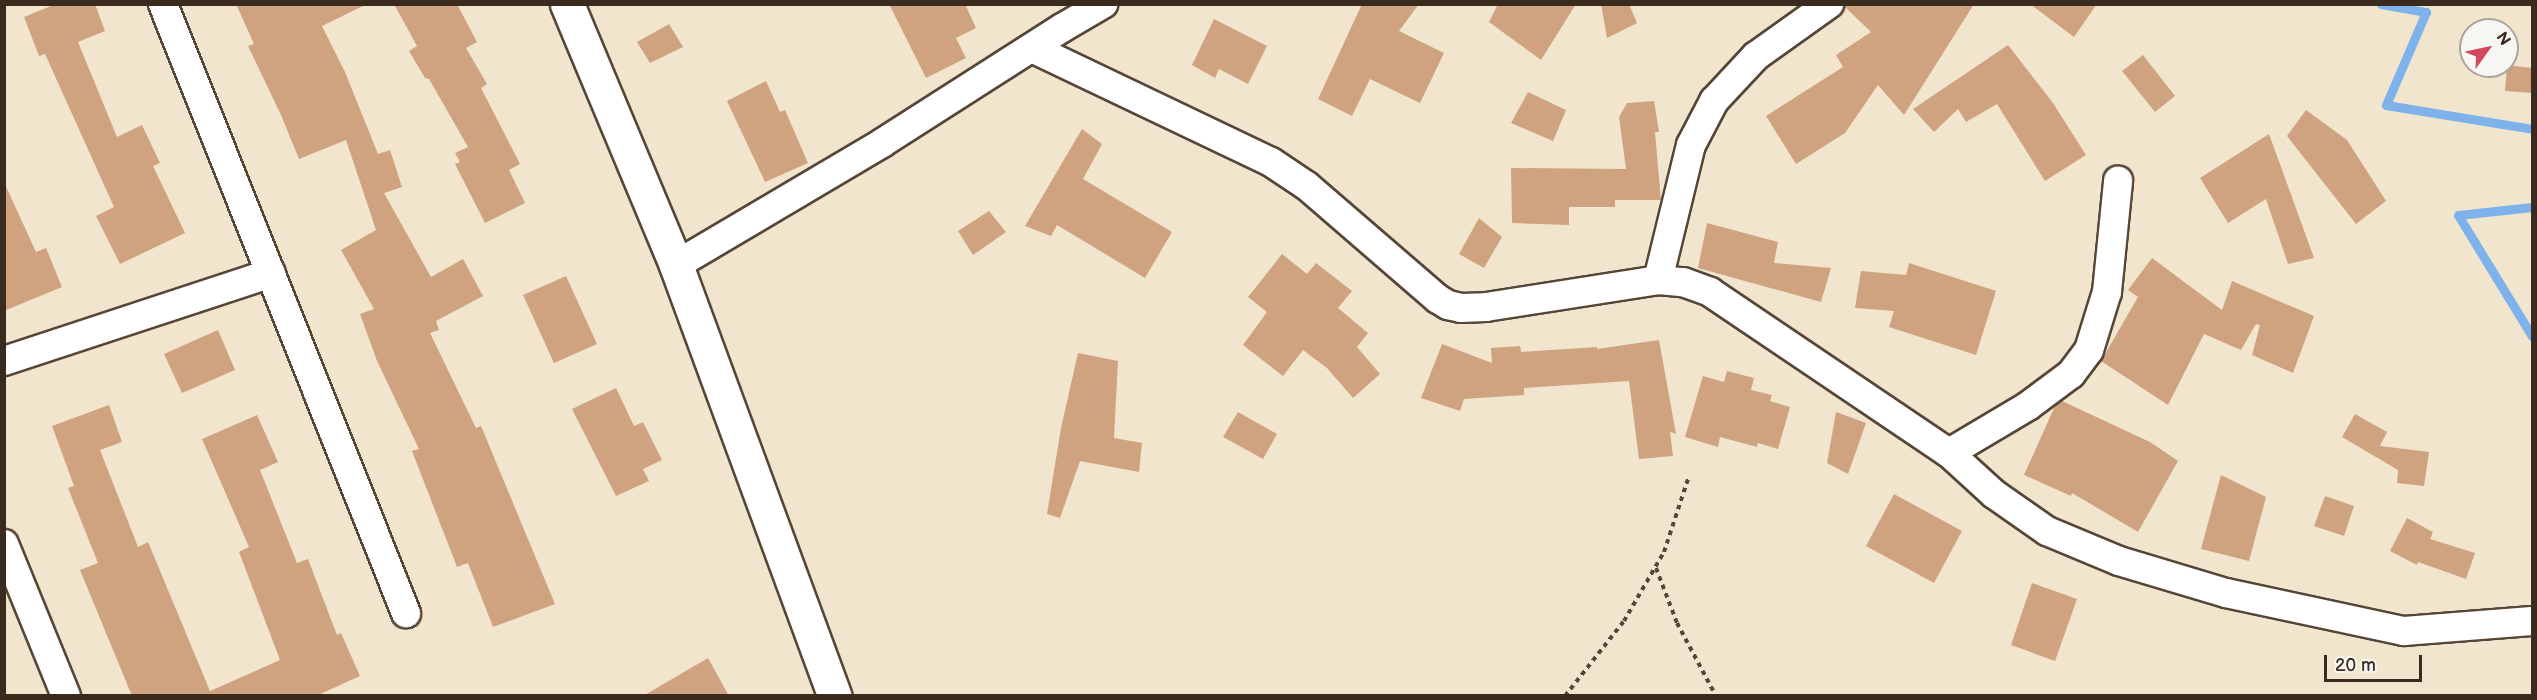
<!DOCTYPE html>
<style>
body{margin:0}
#map{position:relative;width:2537px;height:700px;overflow:hidden;background:#f2e5cd;font-family:"Balsamiq Sans",sans-serif}
div>[style]{position:absolute}
.stream>*{height:9px;margin:-4.5px;padding:0 4.5px;transform-origin:4.5px;border-radius:4.5px;background:#7db2eb}
.building>*{inset:0;background:#d0a380}
.path>*{height:4px;margin-top:-2px;transform-origin:0;background:repeating-linear-gradient(90deg,#564638 0 4.5px,transparent 0 9px)}
.roads{filter:drop-shadow(2px 0 #564638) drop-shadow(-2px 0 #564638) drop-shadow(0 2px #564638) drop-shadow(0 -2px #564638)}
.street>*{height:28px;margin:-14px;padding:0 14px;transform-origin:14px;border-radius:14px;background:#fff}
.secondary>*{height:33px;margin:-16.5px;padding:0 16.5px;transform-origin:16.5px;border-radius:16.5px;background:#fff}
span{translate:-50% -50%;white-space:nowrap;text-align:center;line-height:1.15;-webkit-text-stroke:4.5px #f6f6f2;paint-order:stroke}
.frame{position:absolute;inset:0;border:6px solid #3b2a1e;pointer-events:none}
.north{position:absolute;left:2459px;top:18px;width:60px;height:60px;box-sizing:border-box;background:#f6f6f2;border:2px solid #aba49d;border-radius:50%;rotate:57deg;font-size:16px;font-weight:700;line-height:24px;text-align:center;color:#3b2a1e}
.north::after{content:'';display:block;margin:auto;width:21px;height:27px;background:#d1495b;clip-path:polygon(50% 0,100% 100%,50% 72%,0 100%)}
.scale{position:absolute;left:2324px;top:655px;width:98px;height:27px;box-sizing:border-box;border:3px solid #3b2a1e;border-top:0;padding-left:8px;font-size:18px;line-height:21px;white-space:nowrap;color:#3b2a1e;-webkit-text-stroke:4px #f6f6f2;paint-order:stroke}
</style>
<div id="map">
<div class="stream">
<div style="left:2381px;top:4px;width:46px;rotate:10.1deg"></div>
<div style="left:2426px;top:12px;width:101px;rotate:113.3deg"></div>
<div style="left:2386px;top:105px;width:148px;rotate:9.3deg"></div>
<div style="left:2532px;top:207px;width:74px;rotate:173.8deg"></div>
<div style="left:2458px;top:215px;width:142px;rotate:58.6deg"></div>
</div>
<div class="building">
<div style="clip-path:polygon(56px 4px,95px 4px,105px 31px,78px 42px,117px 137px,142px 125px,160px 163px,153px 166px,185px 233px,120px 264px,96px 216px,114px 207px,45px 54px,39px 56px,24px 17px)"></div>
<div style="clip-path:polygon(236px 4px,367px 4px,322px 26px,345px 72px,378px 154px,390px 150px,402px 187px,384px 193px,431px 277px,463px 259px,483px 296px,436px 321px,439px 330px,430px 333px,476px 428px,481px 426px,555px 604px,493px 627px,468px 563px,457px 567px,412px 451px,419px 449px,377px 361px,360px 314px,374px 309px,341px 250px,376px 230px,346px 140px,299px 159px,281px 115px,248px 46px,254px 44px)"></div>
<div style="clip-path:polygon(394px 4px,457px 4px,477px 42px,466px 48px,487px 84px,481px 88px,520px 164px,509px 170px,525px 203px,485px 223px,455px 164px,460px 162px,455px 153px,468px 147px,429px 79px,425px 78px,409px 51px,417px 46px)"></div>
<div style="clip-path:polygon(889px 4px,965px 4px,976px 28px,956px 38px,966px 58px,926px 78px)"></div>
<div style="clip-path:polygon(1362px 4px,1419px 4px,1399px 31px,1444px 53px,1420px 103px,1370px 79px,1352px 116px,1318px 99px)"></div>
<div style="clip-path:polygon(1498px 4px,1576px 4px,1541px 60px,1489px 22px)"></div>
<div style="clip-path:polygon(1601px 4px,1629px 4px,1637px 23px,1607px 38px)"></div>
<div style="clip-path:polygon(1845px 4px,1974px 4px,1904px 115px,1878px 85px,1845px 133px,1796px 164px,1766px 116px,1843px 67px,1836px 55px,1871px 32px,1845px 7px)"></div>
<div style="clip-path:polygon(2030px 4px,2097px 4px,2074px 37px)"></div>
<div style="clip-path:polygon(1214px 19px,1267px 46px,1248px 84px,1219px 69px,1215px 78px,1192px 65px)"></div>
<div style="clip-path:polygon(669px 24px,683px 47px,650px 63px,637px 42px)"></div>
<div style="clip-path:polygon(2008px 45px,2053px 103px,2086px 155px,2045px 181px,1997px 104px,1966px 122px,1958px 109px,1934px 132px,1913px 109px)"></div>
<div style="clip-path:polygon(2143px 55px,2175px 96px,2155px 112px,2122px 71px)"></div>
<div style="clip-path:polygon(2507px 65px,2532px 68px,2532px 93px,2505px 91px)"></div>
<div style="clip-path:polygon(766px 81px,780px 112px,785px 110px,808px 163px,765px 182px,727px 101px)"></div>
<div style="clip-path:polygon(1528px 92px,1566px 110px,1553px 141px,1511px 123px)"></div>
<div style="clip-path:polygon(1654px 101px,1659px 132px,1655px 132px,1661px 200px,1615px 200px,1615px 207px,1569px 207px,1569px 225px,1512px 223px,1511px 168px,1626px 169px,1619px 117px,1627px 103px)"></div>
<div style="clip-path:polygon(2306px 110px,2347px 140px,2386px 201px,2356px 224px,2287px 136px)"></div>
<div style="clip-path:polygon(1082px 129px,1102px 144px,1083px 179px,1172px 232px,1145px 278px,1057px 225px,1051px 236px,1025px 226px)"></div>
<div style="clip-path:polygon(2269px 134px,2314px 258px,2288px 264px,2266px 199px,2228px 223px,2200px 178px)"></div>
<div style="clip-path:polygon(4px 182px,36px 252px,46px 248px,62px 287px,4px 311px)"></div>
<div style="clip-path:polygon(989px 211px,1006px 232px,973px 255px,958px 231px)"></div>
<div style="clip-path:polygon(1479px 218px,1502px 237px,1484px 268px,1459px 254px)"></div>
<div style="clip-path:polygon(1707px 223px,1778px 242px,1774px 263px,1831px 268px,1821px 302px,1698px 268px)"></div>
<div style="clip-path:polygon(1282px 254px,1307px 274px,1316px 263px,1352px 291px,1338px 308px,1368px 333px,1357px 347px,1380px 374px,1353px 398px,1327px 368px,1303px 350px,1283px 376px,1243px 345px,1267px 312px,1248px 297px)"></div>
<div style="clip-path:polygon(2152px 258px,2222px 310px,2232px 281px,2314px 316px,2293px 373px,2252px 355px,2260px 325px,2256px 324px,2241px 350px,2204px 334px,2168px 405px,2101px 361px,2138px 297px,2128px 290px)"></div>
<div style="clip-path:polygon(1909px 263px,1996px 291px,1976px 355px,1889px 327px,1894px 311px,1855px 308px,1861px 271px,1906px 275px)"></div>
<div style="clip-path:polygon(566px 276px,597px 344px,554px 363px,523px 295px)"></div>
<div style="clip-path:polygon(218px 330px,235px 370px,182px 393px,164px 354px)"></div>
<div style="clip-path:polygon(1659px 340px,1676px 434px,1670px 432px,1673px 456px,1639px 459px,1629px 381px,1524px 388px,1524px 395px,1464px 399px,1460px 411px,1421px 398px,1442px 344px,1492px 363px,1491px 348px,1520px 346px,1521px 352px,1597px 347px,1597px 349px)"></div>
<div style="clip-path:polygon(1078px 353px,1118px 361px,1114px 438px,1142px 443px,1139px 472px,1080px 461px,1060px 518px,1047px 514px,1061px 428px)"></div>
<div style="clip-path:polygon(1727px 371px,1754px 378px,1751px 390px,1772px 395px,1770px 401px,1790px 407px,1778px 449px,1758px 443px,1757px 447px,1720px 437px,1718px 447px,1685px 437px,1703px 376px,1724px 382px)"></div>
<div style="clip-path:polygon(616px 388px,634px 426px,643px 422px,662px 460px,643px 469px,649px 481px,616px 496px,572px 409px)"></div>
<div style="clip-path:polygon(2062px 401px,2150px 442px,2178px 461px,2138px 532px,2072px 493px,2071px 496px,2024px 475px,2055px 406px)"></div>
<div style="clip-path:polygon(109px 405px,122px 442px,100px 450px,138px 547px,148px 542px,210px 691px,280px 660px,239px 552px,249px 547px,202px 439px,257px 415px,278px 462px,260px 470px,297px 563px,308px 559px,337px 635px,341px 633px,360px 676px,316px 696px,132px 696px,80px 570px,98px 563px,68px 488px,74px 486px,52px 426px)"></div>
<div style="clip-path:polygon(1238px 412px,1277px 434px,1263px 459px,1223px 437px)"></div>
<div style="clip-path:polygon(1836px 412px,1866px 423px,1848px 474px,1827px 463px)"></div>
<div style="clip-path:polygon(2355px 414px,2387px 432px,2380px 446px,2429px 452px,2424px 486px,2397px 483px,2398px 470px,2342px 437px)"></div>
<div style="clip-path:polygon(2221px 475px,2266px 497px,2249px 561px,2201px 549px)"></div>
<div style="clip-path:polygon(1894px 494px,1962px 531px,1934px 583px,1866px 546px)"></div>
<div style="clip-path:polygon(2325px 496px,2354px 506px,2344px 536px,2314px 526px)"></div>
<div style="clip-path:polygon(2407px 518px,2433px 532px,2430px 539px,2475px 553px,2466px 579px,2418px 562px,2417px 565px,2390px 551px)"></div>
<div style="clip-path:polygon(2032px 583px,2077px 599px,2055px 661px,2011px 645px)"></div>
<div style="clip-path:polygon(708px 658px,729px 696px,643px 696px)"></div>
</div>
<div class="path">
<div style="left:1656px;top:568px;width:59px;rotate:69.1deg"></div>
<div style="left:1677px;top:623px;width:83px;rotate:61.9deg"></div>
<div style="left:1565px;top:696px;width:95px;rotate:-51.8deg"></div>
<div style="left:1624px;top:621px;width:80px;rotate:-59.9deg"></div>
<div style="left:1664px;top:552px;width:77px;rotate:-71.8deg"></div>
</div>
<div class="roads">
<div class="street">
<div style="left:163px;top:4px;width:656px;rotate:68.25deg"></div>
<div style="left:1032px;top:48px;width:265px;rotate:25.5deg"></div>
<div style="left:1271px;top:162px;width:43px;rotate:33.7deg"></div>
<div style="left:1307px;top:186px;width:173px;rotate:40.8deg"></div>
<div style="left:1438px;top:299px;width:12px;rotate:31deg"></div>
<div style="left:1448px;top:305px;width:13px;rotate:13deg"></div>
<div style="left:1461px;top:308px;width:25px;rotate:-2deg"></div>
<div style="left:1486px;top:307px;width:174px;rotate:-8.9deg"></div>
<div style="left:1658px;top:280px;width:25px;rotate:5deg"></div>
<div style="left:1683px;top:282px;width:29px;rotate:20deg"></div>
<div style="left:1710px;top:292px;width:288px;rotate:34deg"></div>
<div style="left:1949px;top:453px;width:61px;rotate:42.3deg"></div>
<div style="left:1994px;top:494px;width:65px;rotate:34.9deg"></div>
<div style="left:2047px;top:531px;width:78px;rotate:22.6deg"></div>
<div style="left:2119px;top:561px;width:112px;rotate:16.7deg"></div>
<div style="left:2226px;top:593px;width:182px;rotate:12.1deg"></div>
<div style="left:2404px;top:631px;width:128px;rotate:-4.5deg"></div>
<div style="left:676px;top:265px;width:239px;rotate:-30.6deg"></div>
<div style="left:882px;top:143px;width:214px;rotate:-32.6deg"></div>
<div style="left:1062px;top:28px;width:48px;rotate:-30.3deg"></div>
<div style="left:1658px;top:280px;width:139px;rotate:-76.3deg"></div>
<div style="left:1691px;top:145px;width:50px;rotate:-62.4deg"></div>
<div style="left:1714px;top:101px;width:62px;rotate:-47deg"></div>
<div style="left:1756px;top:56px;width:90px;rotate:-35.5deg"></div>
<div style="left:4px;top:361px;width:281px;rotate:-18.2deg"></div>
<div style="left:1949px;top:453px;width:92px;rotate:-30.7deg"></div>
<div style="left:2028px;top:406px;width:54px;rotate:-36.7deg"></div>
<div style="left:2071px;top:374px;width:30px;rotate:-53deg"></div>
<div style="left:2089px;top:350px;width:61px;rotate:-72.8deg"></div>
<div style="left:2107px;top:292px;width:112px;rotate:-84.3deg"></div>
<div style="left:4px;top:544px;width:164px;rotate:67.8deg"></div>
</div>
<div class="secondary">
<div style="left:567px;top:4px;width:283px;rotate:67.3deg"></div>
<div style="left:676px;top:265px;width:459px;rotate:69.8deg"></div>
</div>
</div>
<div class="frame"></div>
<div class="north">N</div>
<div class="scale">20 m</div>
</div>
